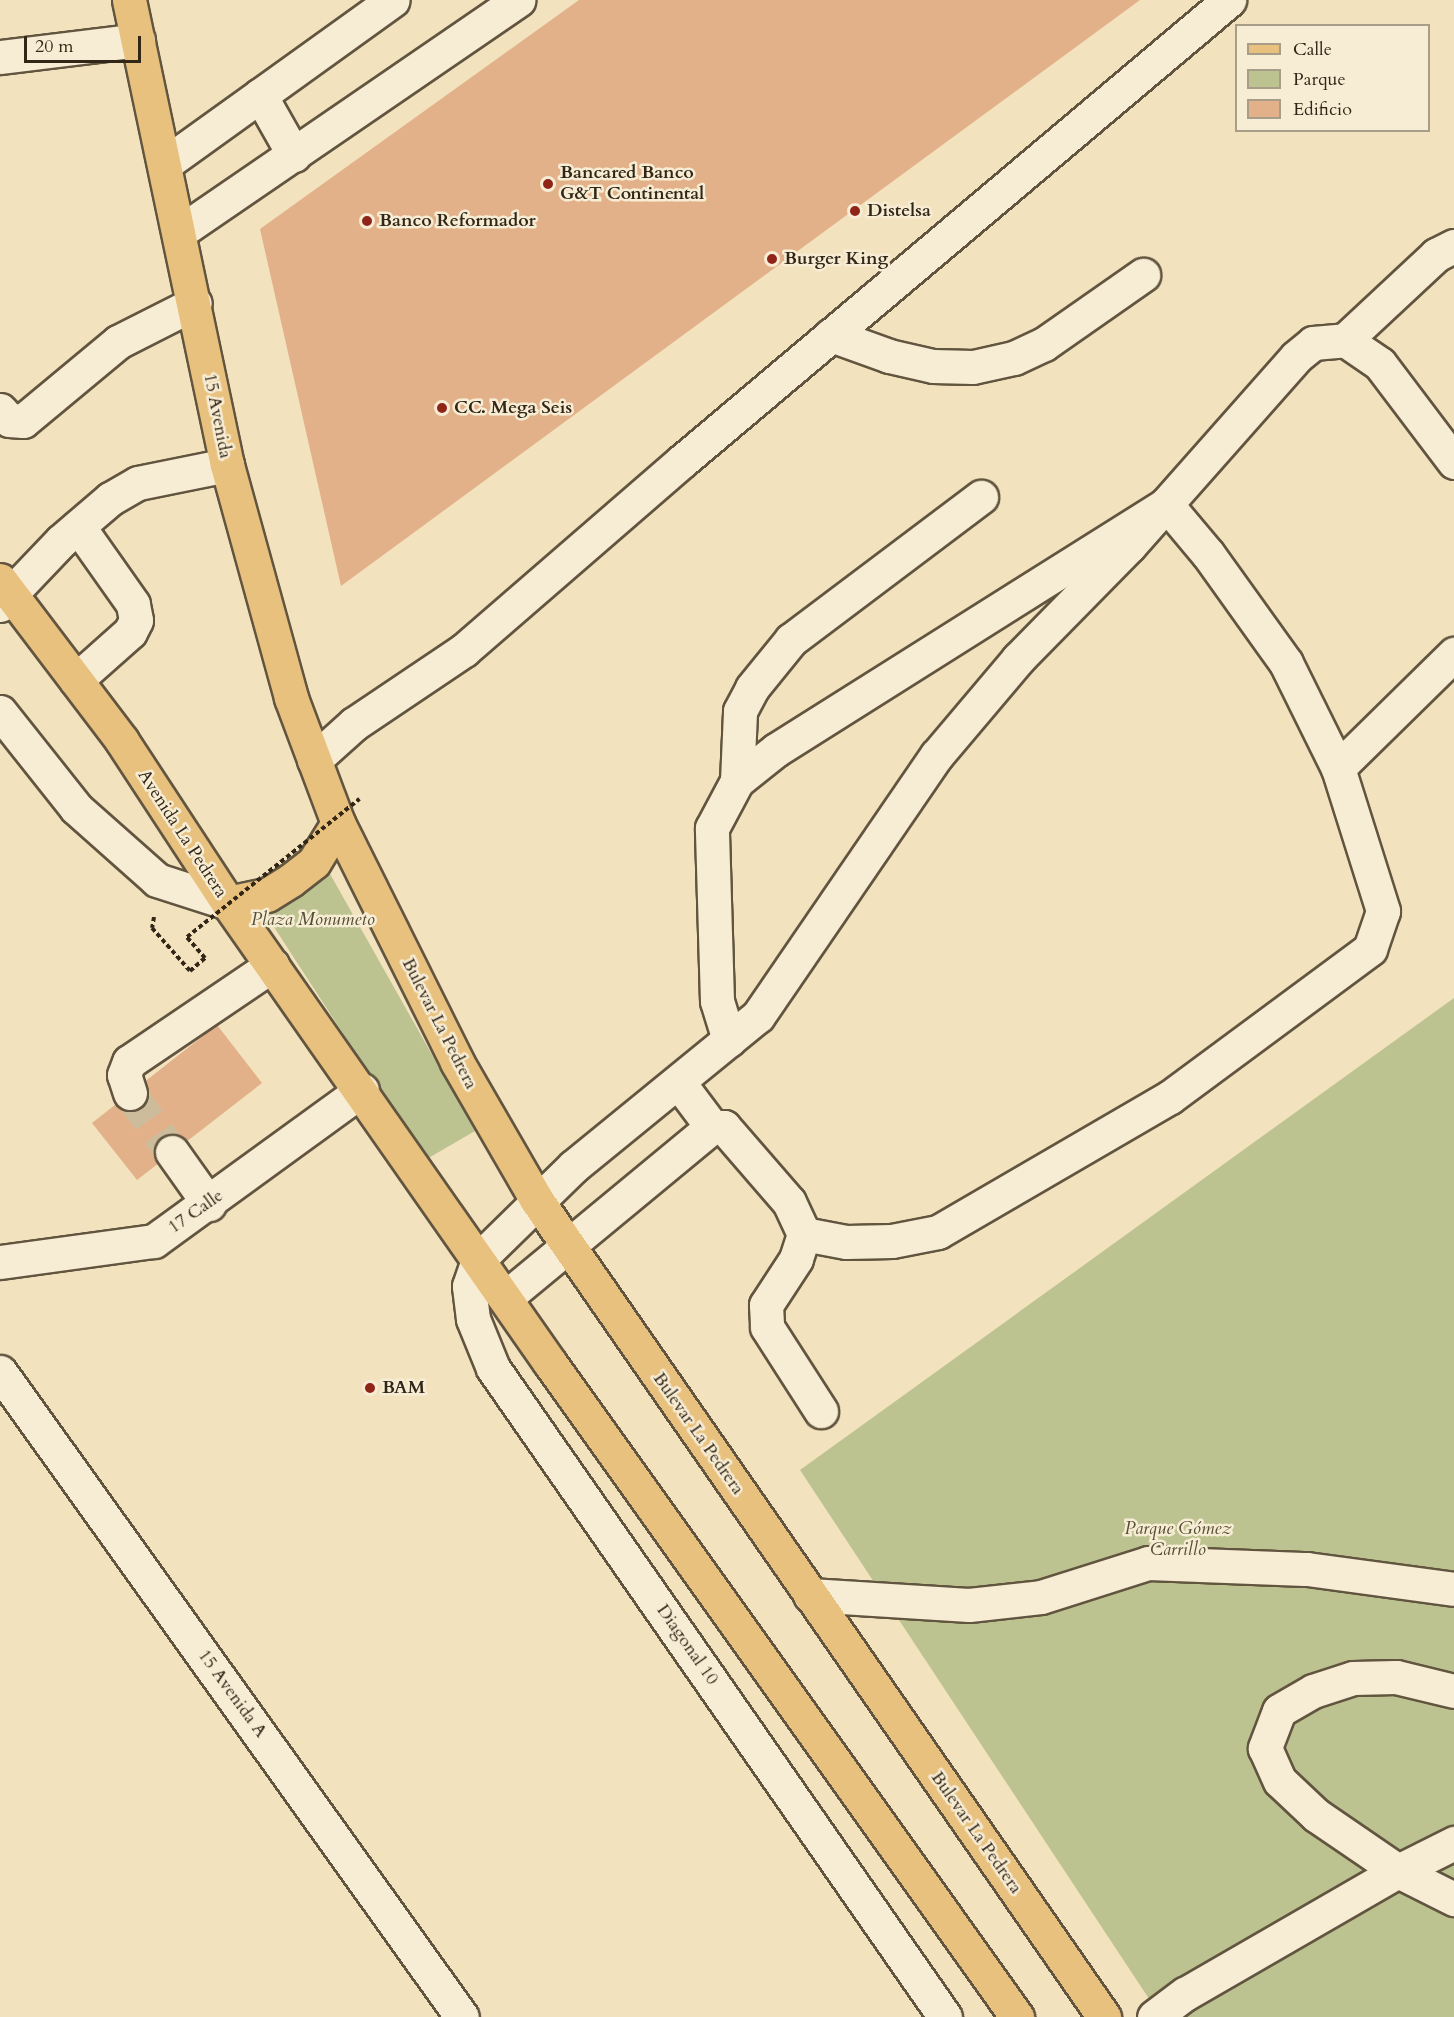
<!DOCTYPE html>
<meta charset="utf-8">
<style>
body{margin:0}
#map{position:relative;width:1454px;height:2017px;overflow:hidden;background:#f2e2bd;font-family:Cardo,serif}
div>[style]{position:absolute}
.green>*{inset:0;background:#bcc390}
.building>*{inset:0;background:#e3b189}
.minor-tunnel>*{height:33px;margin-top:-16.5px;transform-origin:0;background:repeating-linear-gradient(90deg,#ccbc9c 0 33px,transparent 0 49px)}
.path>*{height:4px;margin-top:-2px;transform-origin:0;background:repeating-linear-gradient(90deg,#322616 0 4.5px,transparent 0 7.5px)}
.roads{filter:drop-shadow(2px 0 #625540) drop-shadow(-2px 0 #625540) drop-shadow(0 2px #625540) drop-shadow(0 -2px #625540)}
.minor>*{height:33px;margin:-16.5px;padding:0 16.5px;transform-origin:16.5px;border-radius:16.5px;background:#f7ecd4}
.major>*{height:33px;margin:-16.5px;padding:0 16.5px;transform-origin:16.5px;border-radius:16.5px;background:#e9c17e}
.path-bridge>*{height:4px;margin-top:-2px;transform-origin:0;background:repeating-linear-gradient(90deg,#322616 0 4.5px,transparent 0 7.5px)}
.dots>*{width:16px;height:16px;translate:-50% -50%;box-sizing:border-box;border:3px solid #f7ecd4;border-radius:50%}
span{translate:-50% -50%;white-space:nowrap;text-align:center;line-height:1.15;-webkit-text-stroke:5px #f7ecd4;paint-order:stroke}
.poi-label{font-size:18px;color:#322616;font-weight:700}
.left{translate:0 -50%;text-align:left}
.street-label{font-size:18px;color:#322616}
.park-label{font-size:18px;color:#544d34;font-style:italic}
.legend{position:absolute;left:1235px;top:24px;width:195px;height:108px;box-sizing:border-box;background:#f7ecd4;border:2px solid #a89d88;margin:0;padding:8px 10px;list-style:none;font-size:18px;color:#322616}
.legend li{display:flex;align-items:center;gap:12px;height:30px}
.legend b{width:30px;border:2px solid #a89d88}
.scale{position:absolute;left:24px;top:36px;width:117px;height:27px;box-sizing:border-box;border:3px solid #322616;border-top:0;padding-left:8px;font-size:18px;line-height:21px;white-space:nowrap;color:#322616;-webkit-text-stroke:4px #f7ecd4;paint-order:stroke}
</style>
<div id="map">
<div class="green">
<div style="clip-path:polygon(325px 865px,475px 1131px,425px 1160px,263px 910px)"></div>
<div style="clip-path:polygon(1454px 998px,1454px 2017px,1161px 2017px,800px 1470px)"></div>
</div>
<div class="building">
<div style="clip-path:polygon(579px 0,1140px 0,341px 586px,260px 229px)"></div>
<div style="clip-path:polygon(217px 1025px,262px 1083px,137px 1180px,92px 1123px)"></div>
</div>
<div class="minor-tunnel">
<div style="left:130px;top:1093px;width:72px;rotate:54.6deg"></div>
</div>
<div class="path">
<div style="left:154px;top:917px;width:11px;rotate:100deg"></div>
<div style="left:152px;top:928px;width:57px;rotate:48.5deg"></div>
<div style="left:190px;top:971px;width:20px;rotate:-41deg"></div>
<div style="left:205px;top:958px;width:28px;rotate:-131deg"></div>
</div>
<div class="roads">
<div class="minor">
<div style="left:0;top:57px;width:139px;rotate:-7deg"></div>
<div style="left:260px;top:95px;width:69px;rotate:60.5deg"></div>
<div style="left:166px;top:163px;width:279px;rotate:-35.7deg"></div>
<div style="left:181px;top:231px;width:409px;rotate:-34.4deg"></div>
<div style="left:831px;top:335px;width:62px;rotate:19.9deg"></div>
<div style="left:889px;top:356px;width:45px;rotate:12.8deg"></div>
<div style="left:933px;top:366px;width:40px;rotate:1.4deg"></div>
<div style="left:973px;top:367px;width:42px;rotate:-12.4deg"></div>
<div style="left:1014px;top:358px;width:33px;rotate:-25deg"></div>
<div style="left:1044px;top:344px;width:121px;rotate:-34.9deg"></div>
<div style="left:1345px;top:340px;width:125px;rotate:-43deg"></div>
<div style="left:1436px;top:255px;width:20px;rotate:-27deg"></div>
<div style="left:0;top:410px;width:13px;rotate:48deg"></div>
<div style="left:9px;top:420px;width:14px;rotate:4deg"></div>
<div style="left:23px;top:421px;width:124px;rotate:-39.7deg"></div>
<div style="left:118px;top:342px;width:86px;rotate:-26.9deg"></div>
<div style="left:0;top:605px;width:88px;rotate:-46.4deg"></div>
<div style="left:61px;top:541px;width:65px;rotate:-40.6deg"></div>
<div style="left:110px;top:499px;width:32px;rotate:-30deg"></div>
<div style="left:138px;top:483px;width:91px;rotate:-11.4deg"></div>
<div style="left:76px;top:680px;width:72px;rotate:-41.6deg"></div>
<div style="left:130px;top:632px;width:13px;rotate:-63deg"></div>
<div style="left:136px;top:620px;width:16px;rotate:-101deg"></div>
<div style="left:133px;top:604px;width:95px;rotate:-125.2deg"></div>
<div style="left:0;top:712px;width:122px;rotate:51.6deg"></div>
<div style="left:76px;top:808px;width:108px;rotate:41.6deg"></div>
<div style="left:157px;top:880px;width:75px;rotate:17.9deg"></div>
<div style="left:314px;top:760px;width:54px;rotate:-42deg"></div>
<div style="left:354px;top:724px;width:133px;rotate:-33.9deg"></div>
<div style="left:464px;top:650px;width:287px;rotate:-40.9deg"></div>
<div style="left:681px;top:462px;width:717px;rotate:-40.13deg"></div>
<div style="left:1338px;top:768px;width:163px;rotate:-44.5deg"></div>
<div style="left:737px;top:781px;width:70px;rotate:-87.5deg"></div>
<div style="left:740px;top:711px;width:26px;rotate:-62deg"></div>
<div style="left:752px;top:688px;width:62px;rotate:-50.9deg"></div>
<div style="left:791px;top:640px;width:238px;rotate:-37deg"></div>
<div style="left:729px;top:1040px;width:41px;rotate:-107.1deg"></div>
<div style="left:717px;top:1001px;width:173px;rotate:-91.7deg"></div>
<div style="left:712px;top:828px;width:53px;rotate:-62deg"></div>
<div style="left:737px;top:781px;width:50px;rotate:-38.5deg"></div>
<div style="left:776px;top:750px;width:461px;rotate:-32.2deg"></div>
<div style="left:1166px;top:504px;width:65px;rotate:50deg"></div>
<div style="left:1208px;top:554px;width:134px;rotate:54.4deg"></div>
<div style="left:1286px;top:663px;width:117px;rotate:63.7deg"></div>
<div style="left:1338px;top:768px;width:150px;rotate:72.5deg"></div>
<div style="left:1383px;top:911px;width:40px;rotate:108.9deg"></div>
<div style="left:1370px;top:949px;width:249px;rotate:143.5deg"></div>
<div style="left:1170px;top:1097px;width:268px;rotate:149.8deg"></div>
<div style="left:938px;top:1232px;width:47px;rotate:168.9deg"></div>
<div style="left:892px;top:1241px;width:46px;rotate:178.8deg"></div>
<div style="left:846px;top:1242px;width:43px;rotate:-169.2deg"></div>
<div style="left:679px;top:1083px;width:55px;rotate:53.1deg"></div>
<div style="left:130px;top:1093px;width:19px;rotate:-108deg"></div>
<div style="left:124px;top:1075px;width:14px;rotate:-69deg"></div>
<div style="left:129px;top:1062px;width:173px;rotate:-34.1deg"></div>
<div style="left:172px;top:1152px;width:64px;rotate:54.6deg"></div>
<div style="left:0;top:1262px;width:155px;rotate:-7.8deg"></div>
<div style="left:154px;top:1241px;width:257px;rotate:-36deg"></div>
<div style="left:505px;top:1298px;width:268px;rotate:-39.6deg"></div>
<div style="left:712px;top:1127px;width:12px"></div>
<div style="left:724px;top:1127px;width:99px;rotate:49.1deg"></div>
<div style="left:789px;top:1202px;width:35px;rotate:65deg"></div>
<div style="left:804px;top:1234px;width:26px;rotate:108deg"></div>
<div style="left:796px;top:1259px;width:55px;rotate:123.1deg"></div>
<div style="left:766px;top:1305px;width:22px;rotate:87deg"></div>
<div style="left:767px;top:1327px;width:100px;rotate:57.3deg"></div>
<div style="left:0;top:1372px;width:793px;rotate:54.39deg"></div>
<div style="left:810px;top:1595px;width:159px;rotate:3.6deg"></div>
<div style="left:969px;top:1605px;width:72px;rotate:-6.3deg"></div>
<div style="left:1041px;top:1597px;width:112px;rotate:-17.6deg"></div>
<div style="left:1148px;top:1563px;width:159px;rotate:2.2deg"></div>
<div style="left:1307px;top:1569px;width:148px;rotate:7.7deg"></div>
<div style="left:1454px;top:1691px;width:60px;rotate:-166.4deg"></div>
<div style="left:1396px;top:1677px;width:43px;rotate:178.7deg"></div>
<div style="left:1353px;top:1678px;width:42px;rotate:162deg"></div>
<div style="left:1313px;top:1691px;width:39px;rotate:150deg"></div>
<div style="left:1279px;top:1711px;width:40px;rotate:111deg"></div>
<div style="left:1265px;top:1748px;width:36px;rotate:66deg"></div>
<div style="left:1280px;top:1781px;width:50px;rotate:43.4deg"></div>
<div style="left:1316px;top:1815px;width:99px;rotate:34.3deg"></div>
<div style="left:1398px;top:1871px;width:63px;rotate:26.6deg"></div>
<div style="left:945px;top:2017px;width:791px;rotate:-124.86deg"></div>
<div style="left:493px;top:1368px;width:53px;rotate:-112.2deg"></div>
<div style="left:473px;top:1319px;width:33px;rotate:-97deg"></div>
<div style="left:469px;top:1286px;width:28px;rotate:-71deg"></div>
<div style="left:478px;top:1260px;width:134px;rotate:-44.4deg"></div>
<div style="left:574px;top:1166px;width:237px;rotate:-39.2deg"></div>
<div style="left:758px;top:1016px;width:316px;rotate:-55.6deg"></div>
<div style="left:937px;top:755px;width:126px;rotate:-49.8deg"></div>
<div style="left:1018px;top:659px;width:158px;rotate:-45.5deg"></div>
<div style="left:1129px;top:546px;width:252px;rotate:-48.5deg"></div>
<div style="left:1296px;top:357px;width:22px;rotate:-39deg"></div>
<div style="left:1313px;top:343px;width:32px;rotate:-5deg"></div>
<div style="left:1345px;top:340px;width:42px;rotate:34.4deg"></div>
<div style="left:1380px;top:364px;width:123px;rotate:52.9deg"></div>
<div style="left:1154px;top:2017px;width:39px;rotate:-37deg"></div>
<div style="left:1185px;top:1994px;width:246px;rotate:-30deg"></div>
<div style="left:1398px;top:1871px;width:63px;rotate:-26.6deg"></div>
</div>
<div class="major">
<div style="left:129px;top:0;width:475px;rotate:78.1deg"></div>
<div style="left:227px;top:465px;width:242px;rotate:74.6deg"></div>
<div style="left:291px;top:698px;width:134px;rotate:69.4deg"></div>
<div style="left:338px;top:823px;width:267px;rotate:63.5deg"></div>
<div style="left:457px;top:1062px;width:158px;rotate:60deg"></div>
<div style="left:536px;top:1199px;width:996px;rotate:55.22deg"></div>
<div style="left:0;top:580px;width:202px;rotate:52.8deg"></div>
<div style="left:122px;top:741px;width:194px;rotate:56.8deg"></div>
<div style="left:228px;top:903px;width:562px;rotate:55.01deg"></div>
<div style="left:550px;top:1363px;width:804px;rotate:54.47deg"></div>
<div style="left:228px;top:903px;width:40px;rotate:-12deg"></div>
<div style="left:267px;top:895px;width:28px;rotate:-32deg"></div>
<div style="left:291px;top:880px;width:29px;rotate:-38deg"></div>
<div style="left:314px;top:862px;width:46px;rotate:-58.4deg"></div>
</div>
</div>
<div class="path-bridge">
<div style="left:187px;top:937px;width:221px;rotate:-38.7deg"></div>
</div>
<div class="dots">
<div style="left:548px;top:184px;background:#8f2418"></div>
<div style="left:855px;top:211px;background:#8f2418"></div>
<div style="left:367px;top:221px;background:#8f2418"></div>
<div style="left:772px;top:259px;background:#8f2418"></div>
<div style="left:442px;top:408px;background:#8f2418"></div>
<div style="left:370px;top:1388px;background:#8f2418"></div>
</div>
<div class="poi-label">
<span class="left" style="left:560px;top:184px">Bancared Banco<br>G&amp;T Continental</span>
<span class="left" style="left:867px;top:211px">Distelsa</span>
<span class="left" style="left:379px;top:221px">Banco Reformador</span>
<span class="left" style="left:784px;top:259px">Burger King</span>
<span class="left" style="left:454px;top:408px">CC. Mega Seis</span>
<span class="left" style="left:382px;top:1388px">BAM</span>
</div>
<div class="street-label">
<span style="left:217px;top:416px;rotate:79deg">15 Avenida</span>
<span style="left:182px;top:834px;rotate:57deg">Avenida La Pedrera</span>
<span style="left:439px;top:1024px;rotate:63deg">Bulevar La Pedrera</span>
<span style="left:196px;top:1212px;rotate:-35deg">17 Calle</span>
<span style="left:698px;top:1434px;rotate:55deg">Bulevar La Pedrera</span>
<span style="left:687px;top:1645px;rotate:55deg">Diagonal 10</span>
<span style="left:232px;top:1694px;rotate:54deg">15 Avenida A</span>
<span style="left:976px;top:1833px;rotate:55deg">Bulevar La Pedrera</span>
</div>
<div class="park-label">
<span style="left:313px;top:920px">Plaza Monumeto</span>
<span style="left:1178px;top:1540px">Parque Gómez<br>Carrillo</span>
</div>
<ul class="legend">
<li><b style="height:8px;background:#e9c17e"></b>Calle</li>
<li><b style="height:16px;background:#bcc390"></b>Parque</li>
<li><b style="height:16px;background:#e3b189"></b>Edificio</li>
</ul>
<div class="scale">20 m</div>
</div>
